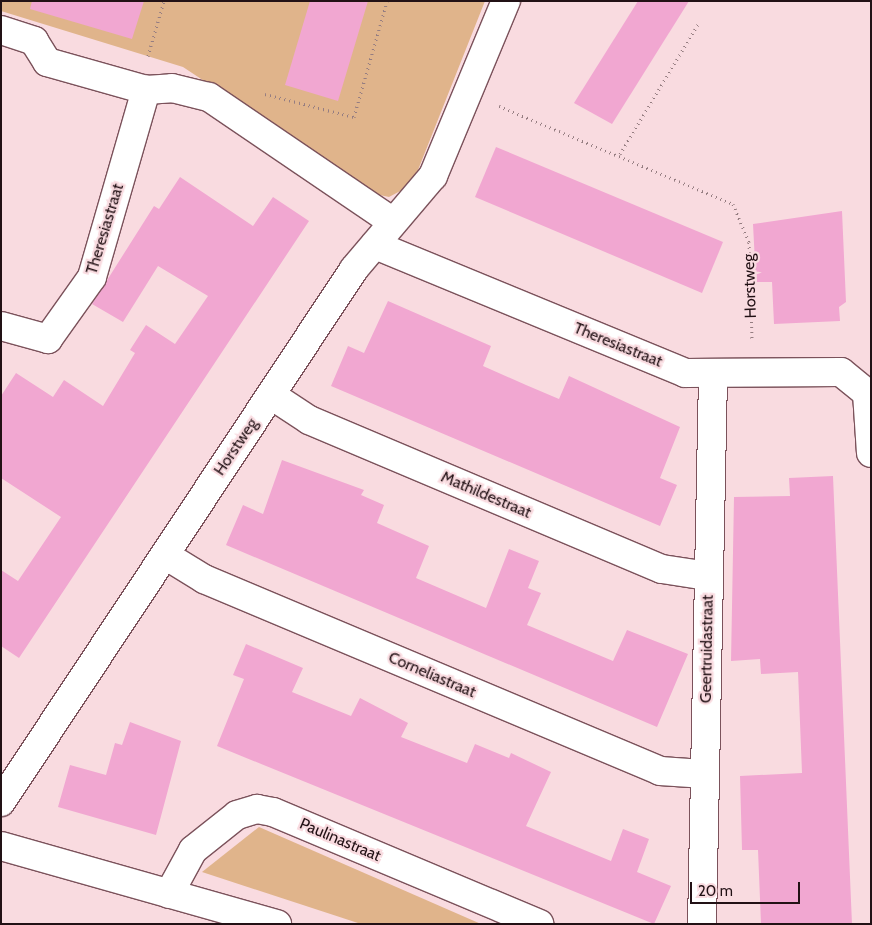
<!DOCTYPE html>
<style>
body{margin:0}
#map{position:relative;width:872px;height:925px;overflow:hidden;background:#f9dbe0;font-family:Cabin,sans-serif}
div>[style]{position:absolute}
.green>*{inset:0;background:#e0b48b}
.building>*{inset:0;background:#f1a7d1}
.path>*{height:3px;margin-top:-1.5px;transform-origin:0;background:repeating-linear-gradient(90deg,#957d81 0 1px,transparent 0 5px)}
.roads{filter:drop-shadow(1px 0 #7b525b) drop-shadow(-1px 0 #7b525b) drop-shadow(0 1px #7b525b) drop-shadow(0 -1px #7b525b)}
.minor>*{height:28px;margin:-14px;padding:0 14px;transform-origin:14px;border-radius:14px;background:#fff}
span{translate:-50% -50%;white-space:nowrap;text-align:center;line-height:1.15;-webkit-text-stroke:4.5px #f9dbe0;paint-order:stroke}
.street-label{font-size:16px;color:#221115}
.frame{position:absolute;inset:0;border:2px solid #221115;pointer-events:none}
.scale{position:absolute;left:690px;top:882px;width:110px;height:22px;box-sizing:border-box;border:2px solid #221115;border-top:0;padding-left:6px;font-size:15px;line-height:18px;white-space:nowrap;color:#221115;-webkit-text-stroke:4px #f9dbe0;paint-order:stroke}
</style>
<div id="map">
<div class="green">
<div style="clip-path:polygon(1px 1px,485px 1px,418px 170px,404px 189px,389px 197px,375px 194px,183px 67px,1px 11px)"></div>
<div style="clip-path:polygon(259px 827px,481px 924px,361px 924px,202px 872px)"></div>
</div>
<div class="building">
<div style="clip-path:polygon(32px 1px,144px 1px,132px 39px,30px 9px)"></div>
<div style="clip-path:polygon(310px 1px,368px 1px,338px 101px,285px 85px)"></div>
<div style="clip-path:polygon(638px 1px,689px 1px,612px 124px,574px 103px)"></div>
<div style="clip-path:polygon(496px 147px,723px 242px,702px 293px,475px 197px)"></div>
<div style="clip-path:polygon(180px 177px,253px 226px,273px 197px,309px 221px,19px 658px,1px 646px,1px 570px,18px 581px,61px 517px,1px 478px,1px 396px,16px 373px,53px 397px,64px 380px,103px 406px,135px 353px,130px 350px,146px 325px,175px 344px,208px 296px,158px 266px,123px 322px,92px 304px,154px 206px,159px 209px)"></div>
<div style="clip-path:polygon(842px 211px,846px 302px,839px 307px,840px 321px,774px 324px,772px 282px,756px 282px,753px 224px)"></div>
<div style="clip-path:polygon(388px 301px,491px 346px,483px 366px,526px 385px,559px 399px,569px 376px,680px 427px,660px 478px,677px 485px,660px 526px,331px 386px,348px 346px,364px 353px)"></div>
<div style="clip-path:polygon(282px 460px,364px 490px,361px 495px,384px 505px,377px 523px,429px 546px,416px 578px,486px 608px,509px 549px,539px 561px,528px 588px,541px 593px,527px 625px,613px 661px,627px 630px,688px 654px,657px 727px,226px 545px,243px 505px,263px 514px)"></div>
<div style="clip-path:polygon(833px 476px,852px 924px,761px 924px,758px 850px,742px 850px,740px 776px,802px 773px,798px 672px,761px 674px,760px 659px,731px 661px,734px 497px,790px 496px,789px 478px)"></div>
<div style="clip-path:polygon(246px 644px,303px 668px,292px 692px,351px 716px,360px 698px,408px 723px,401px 737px,467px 763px,475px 744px,509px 758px,511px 753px,551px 772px,526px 826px,611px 861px,623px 829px,649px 839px,637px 872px,671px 886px,654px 924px,217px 746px,244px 679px,233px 675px)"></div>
<div style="clip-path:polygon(130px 722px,181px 741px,156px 835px,58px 807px,70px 765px,106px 775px,115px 743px,122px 745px)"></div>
</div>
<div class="path">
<div style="left:148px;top:56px;width:57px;rotate:-73.8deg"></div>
<div style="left:265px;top:94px;width:92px;rotate:14.5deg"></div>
<div style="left:354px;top:117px;width:121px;rotate:-74.1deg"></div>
<div style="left:499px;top:106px;width:254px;rotate:22.7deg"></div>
<div style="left:733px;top:204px;width:41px;rotate:67.2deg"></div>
<div style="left:749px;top:242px;width:98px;rotate:88.2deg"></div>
<div style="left:620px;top:154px;width:152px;rotate:-59deg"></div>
</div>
<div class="roads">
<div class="minor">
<div style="left:1px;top:30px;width:35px;rotate:18deg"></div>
<div style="left:34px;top:41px;width:25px;rotate:58deg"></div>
<div style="left:47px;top:62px;width:103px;rotate:15.8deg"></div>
<div style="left:146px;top:90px;width:26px;rotate:-4deg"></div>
<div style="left:172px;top:88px;width:38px;rotate:14deg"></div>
<div style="left:209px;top:97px;width:222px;rotate:34.2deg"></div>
<div style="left:375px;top:245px;width:335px;rotate:22.4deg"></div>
<div style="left:685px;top:373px;width:156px;rotate:-0.4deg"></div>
<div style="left:841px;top:372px;width:33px;rotate:39deg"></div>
<div style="left:867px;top:393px;width:60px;rotate:86.2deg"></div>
<div style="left:1px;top:326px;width:49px;rotate:15.5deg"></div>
<div style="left:48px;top:339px;width:76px;rotate:-54.6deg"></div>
<div style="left:92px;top:277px;width:195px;rotate:-73.9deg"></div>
<div style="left:271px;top:395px;width:45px;rotate:33.3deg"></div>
<div style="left:309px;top:420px;width:383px;rotate:22.9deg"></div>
<div style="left:662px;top:569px;width:47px;rotate:8.7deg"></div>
<div style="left:165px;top:555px;width:46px;rotate:31.6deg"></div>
<div style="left:204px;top:579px;width:495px;rotate:22.8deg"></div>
<div style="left:660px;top:771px;width:45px;rotate:3.8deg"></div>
<div style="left:1px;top:802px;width:639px;rotate:-56.48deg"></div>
<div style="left:354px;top:269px;width:122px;rotate:-49.7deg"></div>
<div style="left:433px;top:176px;width:190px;rotate:-67.4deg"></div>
<div style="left:1px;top:846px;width:287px;rotate:15.8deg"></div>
<div style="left:169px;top:894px;width:50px;rotate:-61.4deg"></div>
<div style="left:193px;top:850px;width:56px;rotate:-38.5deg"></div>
<div style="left:237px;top:815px;width:21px;rotate:-17deg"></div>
<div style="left:257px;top:809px;width:16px;rotate:11deg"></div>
<div style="left:273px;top:812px;width:289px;rotate:22.8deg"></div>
<div style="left:702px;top:924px;width:549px;rotate:-88.85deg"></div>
</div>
</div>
<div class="street-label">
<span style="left:105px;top:229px;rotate:-73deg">Theresiastraat</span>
<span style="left:750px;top:286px;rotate:-92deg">Horstweg</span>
<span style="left:618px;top:345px;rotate:22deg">Theresiastraat</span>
<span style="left:236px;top:447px;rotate:-56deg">Horstweg</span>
<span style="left:486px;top:495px;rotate:23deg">Mathildestraat</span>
<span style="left:707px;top:649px;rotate:-89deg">Geertruidastraat</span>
<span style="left:432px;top:675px;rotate:23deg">Corneliastraat</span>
<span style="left:340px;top:840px;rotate:23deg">Paulinastraat</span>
</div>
<div class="frame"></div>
<div class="scale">20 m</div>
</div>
